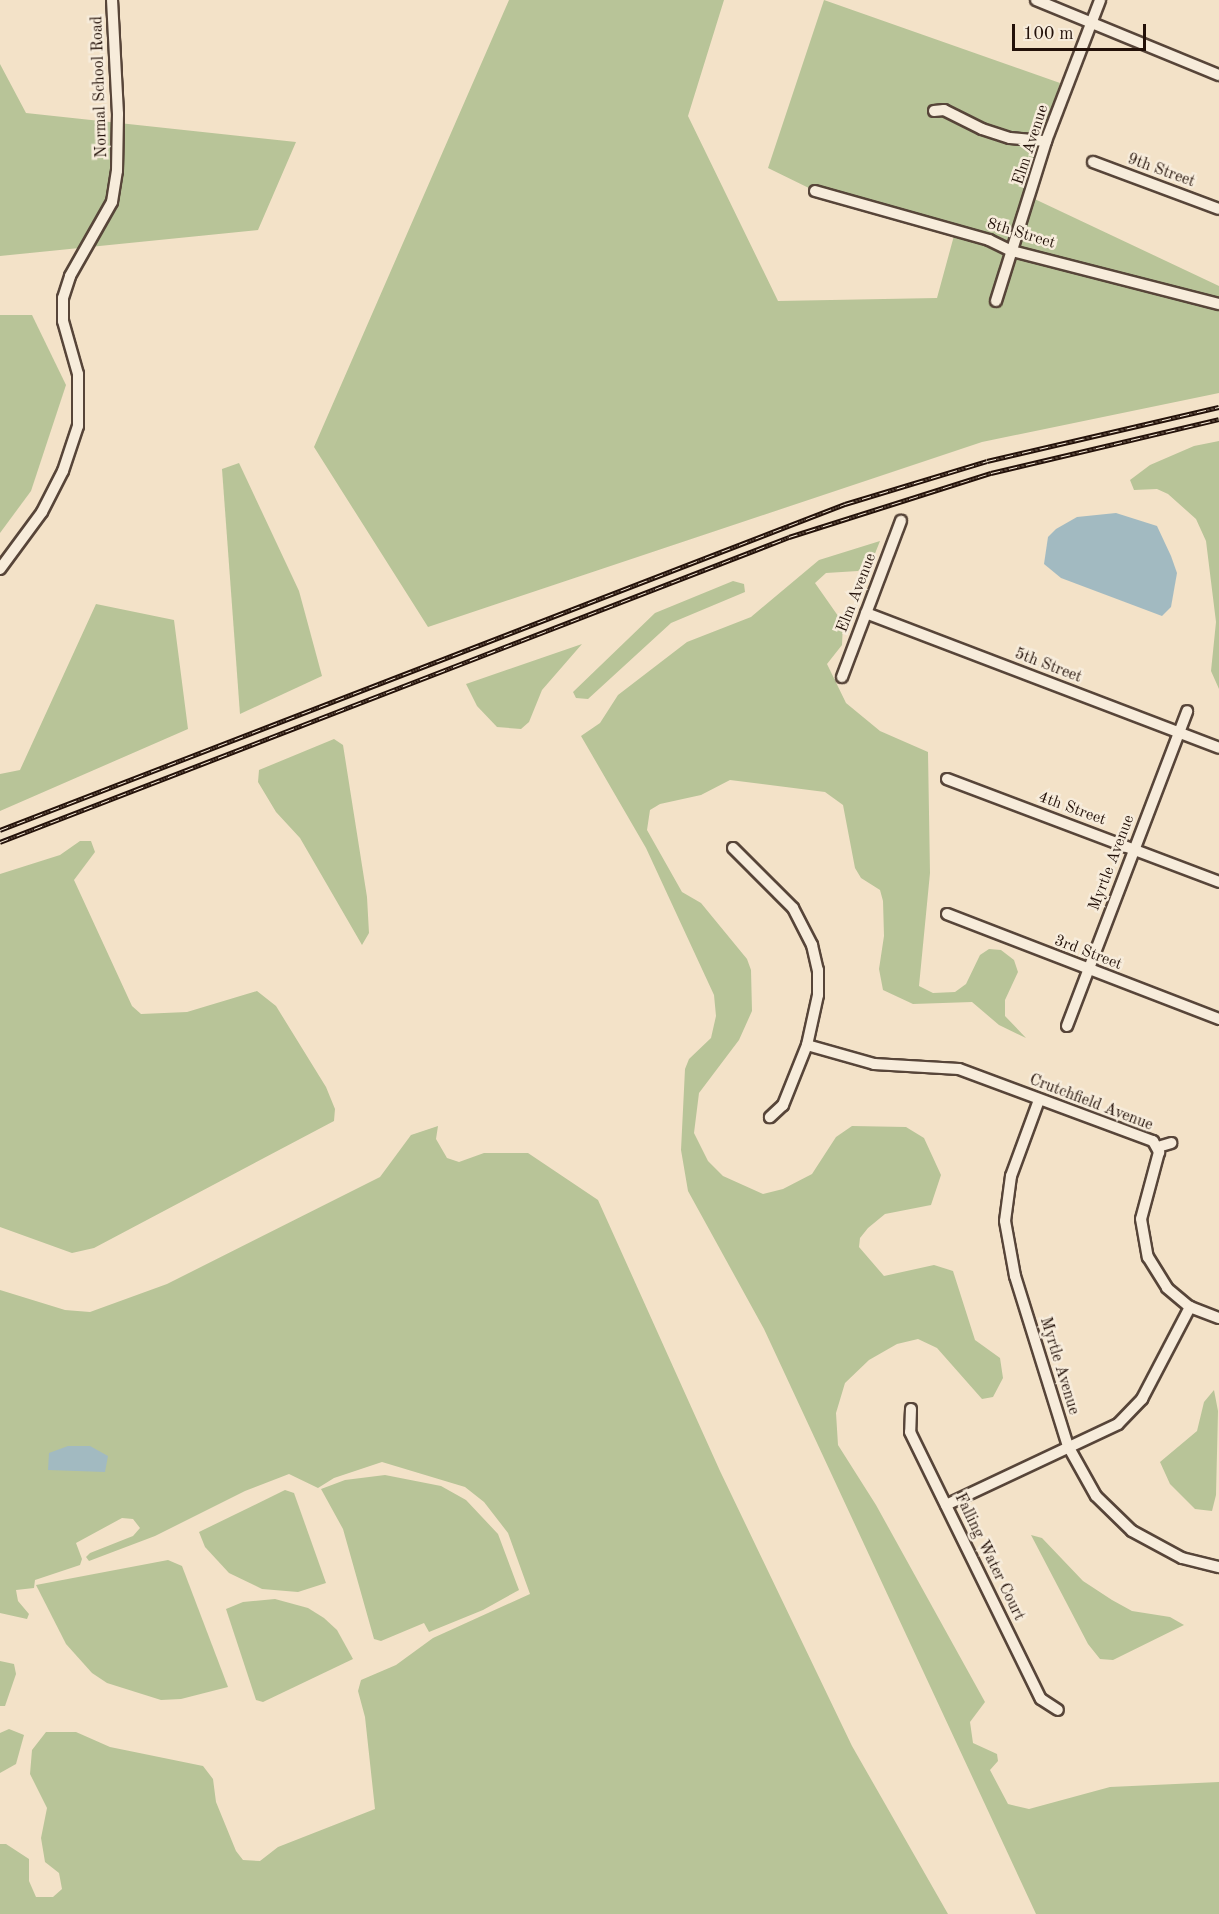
<!DOCTYPE html>
<style>
body{margin:0}
#map{position:relative;width:1219px;height:1914px;overflow:hidden;background:#f3e2c8;font-family:"Old Standard TT",serif}
div>[style]{position:absolute}
.green>*{inset:0;background:#b8c498}
.water>*{inset:0;background:#a2bac1}
.roads{filter:drop-shadow(2px 0 #574539) drop-shadow(-2px 0 #574539) drop-shadow(0 2px #574539) drop-shadow(0 -2px #574539)}
.street>*{height:10px;margin:-5px;padding:0 5px;transform-origin:5px;border-radius:5px;background:#f7ecdb}
.rail>*{height:5px;margin-top:-2.5px;transform-origin:0;background:repeating-linear-gradient(90deg,#f7ecdb 0 9px,#231109 0 18px);box-sizing:border-box;border-block:2px solid #231109}
span{translate:-50% -50%;white-space:nowrap;text-align:center;line-height:1.15;-webkit-text-stroke:5px #f7ecdb;paint-order:stroke}
.street-label{font-size:16px;color:#231109}
.scale{position:absolute;left:1012px;top:24px;width:134px;height:27px;box-sizing:border-box;border:3px solid #231109;border-top:0;padding-left:8px;font-size:18px;line-height:21px;white-space:nowrap;color:#231109;-webkit-text-stroke:4px #f7ecdb;paint-order:stroke}
</style>
<div id="map">
<div class="green">
<div style="clip-path:polygon(509px 0,724px 0,688px 116px,778px 301px,937px 298px,955px 232px,815px 191px,768px 168px,824px 0,1060px 83px,1024px 194px,1219px 286px,1219px 393px,982px 442px,428px 627px,314px 447px)"></div>
<div style="clip-path:polygon(0 64px,26px 113px,296px 142px,258px 230px,0 256px)"></div>
<div style="clip-path:polygon(0 315px,32px 315px,66px 385px,31px 491px,0 533px)"></div>
<div style="clip-path:polygon(1219px 441px,1219px 689px,1211px 671px,1216px 622px,1206px 541px,1196px 519px,1168px 494px,1157px 489px,1134px 490px,1130px 480px,1150px 465px,1194px 446px)"></div>
<div style="clip-path:polygon(239px 463px,299px 591px,322px 676px,240px 714px,222px 469px)"></div>
<div style="clip-path:polygon(880px 541px,874px 556px,858px 571px,826px 573px,815px 583px,843px 623px,842px 645px,827px 664px,846px 703px,880px 731px,928px 752px,930px 873px,919px 986px,933px 993px,955px 992px,966px 984px,980px 955px,989px 949px,1001px 950px,1014px 960px,1018px 972px,1005px 1000px,1005px 1016px,1026px 1038px,999px 1025px,972px 1002px,913px 1004px,883px 990px,879px 969px,884px 936px,883px 901px,880px 890px,861px 878px,855px 868px,843px 805px,825px 792px,730px 780px,701px 795px,660px 804px,650px 810px,647px 830px,682px 892px,701px 903px,747px 959px,751px 970px,752px 1011px,739px 1040px,699px 1093px,694px 1133px,708px 1161px,723px 1176px,763px 1194px,783px 1189px,812px 1174px,836px 1137px,852px 1126px,906px 1127px,924px 1138px,941px 1175px,931px 1205px,885px 1214px,868px 1228px,860px 1238px,859px 1247px,884px 1276px,934px 1265px,953px 1271px,975px 1340px,1000px 1358px,1003px 1378px,993px 1397px,982px 1399px,937px 1348px,918px 1339px,897px 1344px,869px 1360px,845px 1383px,836px 1413px,838px 1445px,876px 1505px,985px 1702px,970px 1722px,973px 1743px,997px 1754px,998px 1761px,990px 1770px,1008px 1804px,1029px 1809px,1110px 1787px,1219px 1782px,1219px 1914px,1036px 1914px,764px 1329px,688px 1191px,681px 1150px,685px 1069px,689px 1059px,711px 1038px,716px 1016px,714px 995px,646px 848px,581px 736px,600px 723px,618px 695px,687px 642px,751px 617px,819px 560px)"></div>
<div style="clip-path:polygon(733px 581px,744px 584px,745px 592px,671px 623px,588px 699px,576px 698px,573px 692px,655px 613px)"></div>
<div style="clip-path:polygon(96px 604px,174px 620px,188px 729px,0 811px,0 774px,20px 770px)"></div>
<div style="clip-path:polygon(582px 644px,542px 690px,529px 722px,521px 729px,497px 727px,477px 706px,466px 684px)"></div>
<div style="clip-path:polygon(334px 739px,343px 745px,367px 897px,369px 933px,362px 945px,300px 838px,276px 812px,258px 782px,259px 770px)"></div>
<div style="clip-path:polygon(80px 841px,91px 841px,95px 852px,74px 880px,132px 1006px,141px 1014px,187px 1012px,257px 991px,276px 1006px,326px 1087px,335px 1109px,334px 1121px,94px 1248px,72px 1253px,0 1227px,0 874px,60px 855px)"></div>
<div style="clip-path:polygon(438px 1126px,436px 1139px,447px 1158px,459px 1162px,484px 1153px,528px 1153px,598px 1200px,720px 1471px,852px 1746px,948px 1914px,0 1914px,0 1844px,6px 1844px,29px 1859px,29px 1881px,36px 1897px,53px 1897px,62px 1889px,59px 1873px,45px 1862px,41px 1838px,47px 1808px,30px 1774px,32px 1750px,46px 1732px,76px 1732px,110px 1747px,203px 1766px,213px 1779px,216px 1802px,236px 1851px,243px 1860px,260px 1861px,278px 1847px,375px 1809px,365px 1717px,358px 1691px,361px 1680px,396px 1665px,433px 1638px,530px 1594px,508px 1533px,484px 1502px,465px 1487px,382px 1462px,334px 1478px,318px 1488px,289px 1474px,245px 1491px,155px 1536px,89px 1561px,86px 1557px,90px 1553px,133px 1536px,140px 1528px,133px 1519px,122px 1518px,76px 1543px,82px 1559px,80px 1565px,35px 1580px,34px 1588px,16px 1590px,18px 1601px,29px 1614px,27px 1619px,0 1613px,0 1290px,65px 1310px,90px 1312px,167px 1284px,380px 1177px,411px 1135px)"></div>
<div style="clip-path:polygon(1214px 1390px,1218px 1411px,1216px 1495px,1212px 1511px,1195px 1509px,1170px 1484px,1160px 1462px,1197px 1431px,1204px 1402px)"></div>
<div style="clip-path:polygon(385px 1475px,441px 1486px,466px 1500px,498px 1534px,519px 1590px,483px 1610px,429px 1632px,424px 1623px,381px 1641px,374px 1639px,343px 1529px,321px 1489px,345px 1480px)"></div>
<div style="clip-path:polygon(285px 1490px,294px 1493px,326px 1583px,298px 1592px,262px 1589px,229px 1573px,205px 1547px,199px 1532px)"></div>
<div style="clip-path:polygon(1031px 1535px,1042px 1538px,1083px 1581px,1112px 1600px,1132px 1611px,1170px 1617px,1184px 1625px,1113px 1660px,1100px 1659px,1088px 1644px)"></div>
<div style="clip-path:polygon(168px 1560px,182px 1566px,228px 1687px,181px 1699px,161px 1700px,107px 1683px,92px 1673px,66px 1644px,36px 1585px)"></div>
<div style="clip-path:polygon(275px 1599px,308px 1608px,324px 1618px,337px 1630px,353px 1659px,263px 1702px,256px 1700px,226px 1609px,243px 1602px)"></div>
<div style="clip-path:polygon(0 1661px,14px 1664px,16px 1674px,5px 1706px,0 1706px)"></div>
<div style="clip-path:polygon(9px 1729px,24px 1735px,16px 1764px,0 1773px,0 1733px)"></div>
</div>
<div class="water">
<div style="clip-path:polygon(1116px 513px,1157px 526px,1171px 556px,1177px 573px,1171px 607px,1162px 616px,1061px 578px,1044px 564px,1048px 537px,1056px 529px,1077px 517px)"></div>
<div style="clip-path:polygon(68px 1446px,90px 1446px,108px 1456px,105px 1472px,48px 1470px,49px 1453px)"></div>
</div>
<div class="roads">
<div class="street">
<div style="left:1036px;top:0;width:198px;rotate:22.3deg"></div>
<div style="left:934px;top:111px;width:10px;rotate:-6deg"></div>
<div style="left:944px;top:110px;width:42px;rotate:26.6deg"></div>
<div style="left:982px;top:129px;width:29px;rotate:18deg"></div>
<div style="left:1010px;top:138px;width:36px;rotate:5deg"></div>
<div style="left:1093px;top:162px;width:134px;rotate:20.5deg"></div>
<div style="left:815px;top:191px;width:181px;rotate:15.7deg"></div>
<div style="left:989px;top:240px;width:25px;rotate:26deg"></div>
<div style="left:1012px;top:251px;width:214px;rotate:14.4deg"></div>
<div style="left:996px;top:301px;width:168px;rotate:-72.6deg"></div>
<div style="left:1046px;top:141px;width:151px;rotate:-69deg"></div>
<div style="left:0;top:569px;width:71px;rotate:-53.6deg"></div>
<div style="left:42px;top:512px;width:46px;rotate:-62.9deg"></div>
<div style="left:63px;top:471px;width:47px;rotate:-71.6deg"></div>
<div style="left:78px;top:426px;width:52px;rotate:-90deg"></div>
<div style="left:78px;top:374px;width:55px;rotate:-105.8deg"></div>
<div style="left:63px;top:321px;width:23px;rotate:-90deg"></div>
<div style="left:63px;top:298px;width:23px;rotate:-72deg"></div>
<div style="left:70px;top:276px;width:85px;rotate:-60.4deg"></div>
<div style="left:112px;top:202px;width:31px;rotate:-81deg"></div>
<div style="left:117px;top:171px;width:57px;rotate:-89deg"></div>
<div style="left:118px;top:114px;width:114px;rotate:-93deg"></div>
<div style="left:866px;top:613px;width:378px;rotate:20.9deg"></div>
<div style="left:842px;top:677px;width:167px;rotate:-69.3deg"></div>
<div style="left:947px;top:779px;width:291px;rotate:20.7deg"></div>
<div style="left:733px;top:848px;width:85px;rotate:45deg"></div>
<div style="left:793px;top:908px;width:42px;rotate:62.8deg"></div>
<div style="left:812px;top:945px;width:26px;rotate:77deg"></div>
<div style="left:818px;top:970px;width:25px;rotate:90deg"></div>
<div style="left:818px;top:995px;width:51px;rotate:102.4deg"></div>
<div style="left:807px;top:1045px;width:65px;rotate:111.8deg"></div>
<div style="left:783px;top:1105px;width:18px;rotate:137deg"></div>
<div style="left:947px;top:914px;width:292px;rotate:21.1deg"></div>
<div style="left:1067px;top:1026px;width:337px;rotate:-69.1deg"></div>
<div style="left:807px;top:1045px;width:70px;rotate:15.8deg"></div>
<div style="left:874px;top:1064px;width:85px;rotate:3.4deg"></div>
<div style="left:959px;top:1069px;width:207px;rotate:20.4deg"></div>
<div style="left:1153px;top:1141px;width:13px;rotate:61deg"></div>
<div style="left:1159px;top:1152px;width:69px;rotate:105deg"></div>
<div style="left:1141px;top:1219px;width:39px;rotate:80deg"></div>
<div style="left:1148px;top:1257px;width:36px;rotate:58deg"></div>
<div style="left:1167px;top:1288px;width:30px;rotate:40deg"></div>
<div style="left:1190px;top:1307px;width:31px;rotate:21deg"></div>
<div style="left:1039px;top:1100px;width:81px;rotate:110.2deg"></div>
<div style="left:1011px;top:1176px;width:45px;rotate:97.6deg"></div>
<div style="left:1005px;top:1221px;width:56px;rotate:79.7deg"></div>
<div style="left:1015px;top:1276px;width:178px;rotate:72.7deg"></div>
<div style="left:1068px;top:1446px;width:57px;rotate:60.8deg"></div>
<div style="left:1096px;top:1496px;width:50px;rotate:44.2deg"></div>
<div style="left:1132px;top:1531px;width:57px;rotate:28.4deg"></div>
<div style="left:1182px;top:1558px;width:38px;rotate:14deg"></div>
<div style="left:1158px;top:1147px;width:14px;rotate:-17deg"></div>
<div style="left:911px;top:1409px;width:23px;rotate:92deg"></div>
<div style="left:910px;top:1432px;width:297px;rotate:63.9deg"></div>
<div style="left:1041px;top:1699px;width:20px;rotate:33deg"></div>
<div style="left:946px;top:1505px;width:190px;rotate:-25.2deg"></div>
<div style="left:1118px;top:1424px;width:35px;rotate:-46deg"></div>
<div style="left:1142px;top:1399px;width:104px;rotate:-62.4deg"></div>
</div>
</div>
<div class="rail">
<div style="left:0;top:830px;width:906px;rotate:-21.1deg"></div>
<div style="left:845px;top:504px;width:148px;rotate:-16.8deg"></div>
<div style="left:987px;top:461px;width:238px;rotate:-13.1deg"></div>
<div style="left:0;top:842px;width:846px;rotate:-21.13deg"></div>
<div style="left:789px;top:537px;width:212px;rotate:-17.6deg"></div>
<div style="left:991px;top:473px;width:234px;rotate:-13.3deg"></div>
</div>
<div class="street-label">
<span style="left:100px;top:87px;rotate:-92deg">Normal School Road</span>
<span style="left:1031px;top:145px;rotate:-72deg">Elm Avenue</span>
<span style="left:1161px;top:171px;rotate:20deg">9th Street</span>
<span style="left:1021px;top:234px;rotate:17deg">8th Street</span>
<span style="left:857px;top:593px;rotate:-69deg">Elm Avenue</span>
<span style="left:1048px;top:666px;rotate:21deg">5th Street</span>
<span style="left:1072px;top:809px;rotate:20deg">4th Street</span>
<span style="left:1112px;top:863px;rotate:-69deg">Myrtle Avenue</span>
<span style="left:1088px;top:953px;rotate:21deg">3rd Street</span>
<span style="left:1091px;top:1103px;rotate:21deg">Crutchfield Avenue</span>
<span style="left:1059px;top:1366px;rotate:73deg">Myrtle Avenue</span>
<span style="left:989px;top:1557px;rotate:64deg">Falling Water Court</span>
</div>
<div class="scale">100 m</div>
</div>
